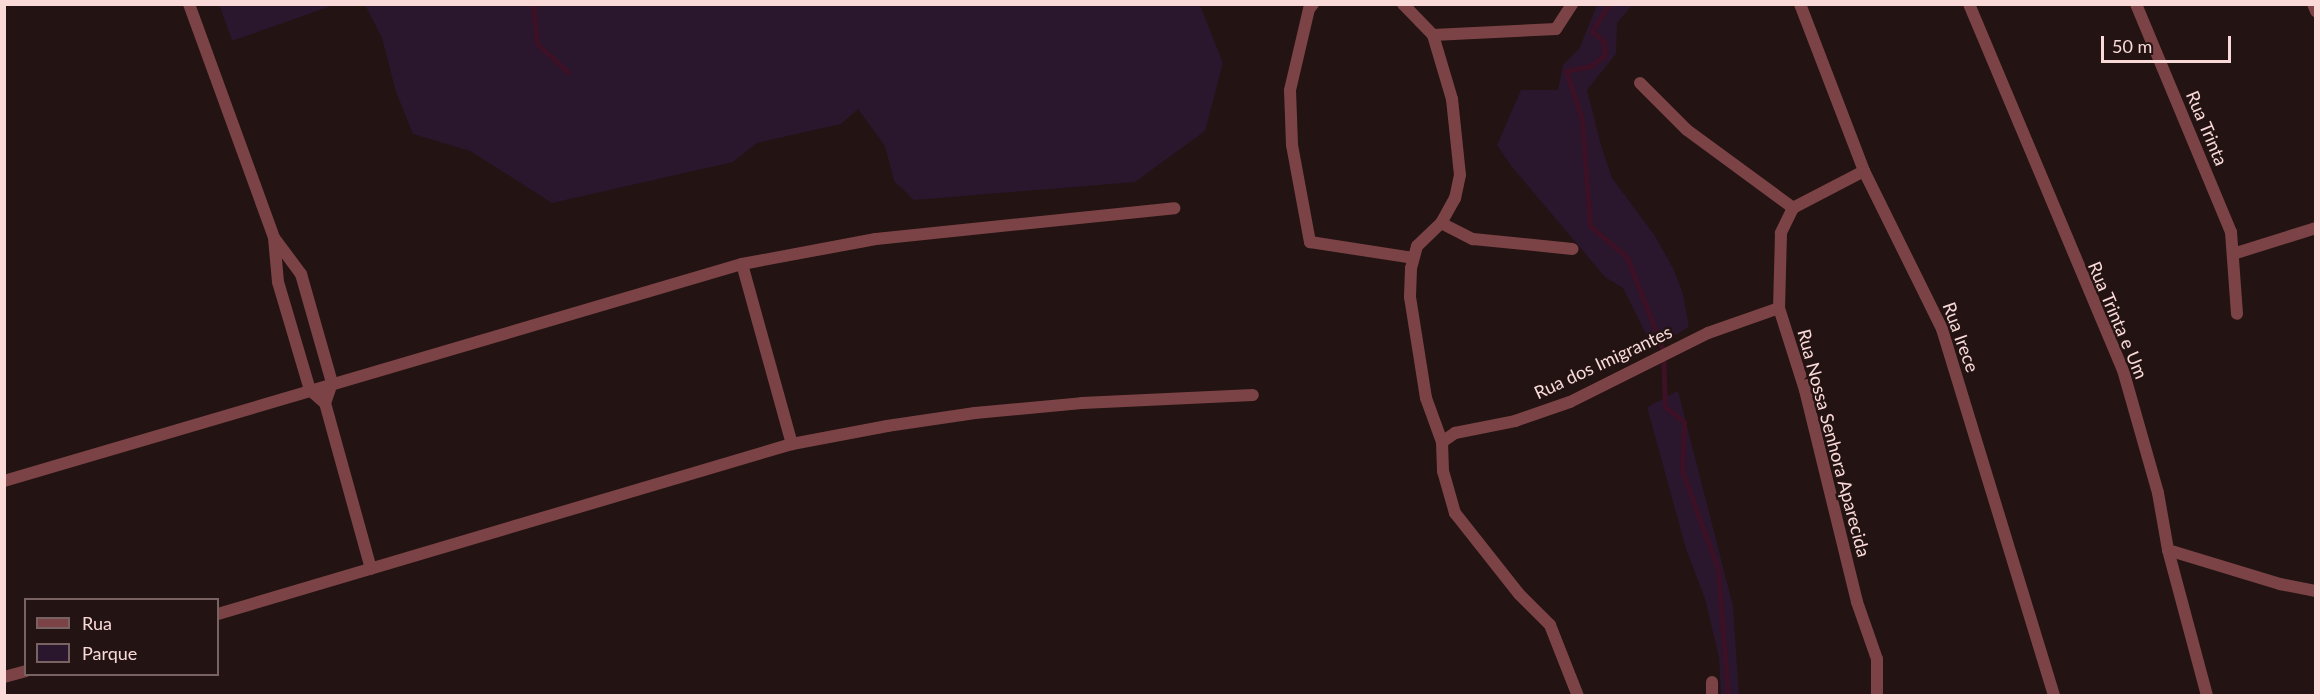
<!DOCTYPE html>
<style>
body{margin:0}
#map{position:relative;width:2320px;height:700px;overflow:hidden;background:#231312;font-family:Lato,sans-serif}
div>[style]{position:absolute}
.green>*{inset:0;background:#2a162d}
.stream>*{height:5px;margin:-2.5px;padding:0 2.5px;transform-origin:2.5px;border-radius:2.5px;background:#3d1125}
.minor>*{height:12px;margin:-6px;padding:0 6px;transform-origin:6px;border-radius:6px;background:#7c4346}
span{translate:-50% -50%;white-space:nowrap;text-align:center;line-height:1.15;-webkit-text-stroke:5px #231312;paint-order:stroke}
.street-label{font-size:18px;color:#fadad9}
.frame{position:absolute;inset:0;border:6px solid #fadad9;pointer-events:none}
.legend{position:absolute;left:24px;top:598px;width:195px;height:78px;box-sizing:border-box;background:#231312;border:2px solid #796362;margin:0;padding:8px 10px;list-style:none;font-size:18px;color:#fadad9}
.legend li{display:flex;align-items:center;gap:12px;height:30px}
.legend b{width:30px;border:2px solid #796362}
.scale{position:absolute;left:2101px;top:36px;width:130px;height:27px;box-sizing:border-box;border:3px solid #fadad9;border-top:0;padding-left:8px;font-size:18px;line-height:21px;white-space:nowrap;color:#fadad9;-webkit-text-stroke:4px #231312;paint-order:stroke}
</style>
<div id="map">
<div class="green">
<div style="clip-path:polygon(219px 4px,334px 4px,334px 5px,232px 41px)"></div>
<div style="clip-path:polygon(365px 5px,1200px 5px,1223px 63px,1205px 131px,1135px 182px,914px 200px,894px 181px,885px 146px,858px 109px,841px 124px,757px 143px,733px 162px,552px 203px,470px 151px,413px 134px,396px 92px,382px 38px)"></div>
<div style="clip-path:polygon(1597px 5px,1632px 5px,1617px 23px,1616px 54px,1587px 90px,1601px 145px,1612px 178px,1655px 236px,1673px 268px,1683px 294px,1689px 327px,1653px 348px,1623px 288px,1605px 277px,1512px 167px,1497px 145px,1521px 90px,1558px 90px,1563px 65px,1579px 49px)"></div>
<div style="clip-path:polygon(1678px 391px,1733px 606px,1739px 695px,1721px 695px,1719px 658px,1705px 599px,1686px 549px,1647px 407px)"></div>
</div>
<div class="stream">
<div style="left:533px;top:4px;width:40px;rotate:84.3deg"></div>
<div style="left:537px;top:44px;width:42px;rotate:42.1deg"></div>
<div style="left:1609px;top:4px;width:32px;rotate:122deg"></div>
<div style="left:1592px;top:31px;width:16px;rotate:43deg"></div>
<div style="left:1604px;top:42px;width:13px;rotate:86deg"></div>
<div style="left:1605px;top:55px;width:18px;rotate:142deg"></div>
<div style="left:1591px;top:66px;width:25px;rotate:169deg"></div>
<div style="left:1566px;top:71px;width:52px;rotate:71.9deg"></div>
<div style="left:1582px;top:120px;width:106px;rotate:85.7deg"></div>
<div style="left:1590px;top:226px;width:48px;rotate:40deg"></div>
<div style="left:1627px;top:257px;width:100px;rotate:68.8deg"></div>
<div style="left:1663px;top:350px;width:57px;rotate:88deg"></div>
<div style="left:1665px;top:407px;width:24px;rotate:38deg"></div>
<div style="left:1684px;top:422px;width:49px;rotate:92.3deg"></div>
<div style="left:1682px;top:471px;width:104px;rotate:69.8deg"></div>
<div style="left:1718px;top:569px;width:127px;rotate:85.5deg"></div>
</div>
<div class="minor">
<div style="left:189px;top:4px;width:249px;rotate:70deg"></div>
<div style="left:274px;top:238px;width:44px;rotate:84.8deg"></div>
<div style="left:278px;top:282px;width:113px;rotate:73.5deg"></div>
<div style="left:310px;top:390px;width:20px;rotate:41deg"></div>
<div style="left:325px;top:403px;width:172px;rotate:74.5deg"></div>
<div style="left:1313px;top:4px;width:6px;rotate:129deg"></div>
<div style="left:1309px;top:9px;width:83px;rotate:103.2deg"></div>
<div style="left:1290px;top:90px;width:55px;rotate:87.9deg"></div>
<div style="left:1292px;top:145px;width:99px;rotate:79.5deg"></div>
<div style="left:1310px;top:242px;width:104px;rotate:8.8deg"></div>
<div style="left:1403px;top:4px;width:43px;rotate:45.9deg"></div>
<div style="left:1433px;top:35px;width:67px;rotate:73.5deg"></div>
<div style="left:1452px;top:99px;width:76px;rotate:84deg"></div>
<div style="left:1460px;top:175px;width:24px;rotate:102deg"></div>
<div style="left:1455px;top:198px;width:29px;rotate:119deg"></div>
<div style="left:1441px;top:223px;width:33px;rotate:136deg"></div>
<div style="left:1417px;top:246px;width:23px;rotate:105deg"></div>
<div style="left:1411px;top:268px;width:29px;rotate:92deg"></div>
<div style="left:1410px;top:297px;width:102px;rotate:81deg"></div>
<div style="left:1426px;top:398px;width:47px;rotate:70deg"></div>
<div style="left:1442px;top:442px;width:29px;rotate:88deg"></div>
<div style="left:1443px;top:471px;width:44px;rotate:74.1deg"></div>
<div style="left:1455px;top:513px;width:103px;rotate:51.7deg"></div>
<div style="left:1519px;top:594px;width:44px;rotate:45deg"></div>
<div style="left:1550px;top:625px;width:76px;rotate:68.5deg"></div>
<div style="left:1800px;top:4px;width:179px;rotate:69deg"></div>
<div style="left:1864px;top:171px;width:176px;rotate:63.7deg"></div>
<div style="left:1942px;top:329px;width:384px;rotate:73deg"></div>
<div style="left:1969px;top:4px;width:397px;rotate:67.2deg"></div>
<div style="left:2123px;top:370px;width:128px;rotate:74.1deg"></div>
<div style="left:2158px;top:493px;width:58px;rotate:80deg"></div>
<div style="left:2168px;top:550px;width:151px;rotate:75deg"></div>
<div style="left:2136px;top:4px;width:247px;rotate:67.4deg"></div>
<div style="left:2231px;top:232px;width:82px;rotate:85.8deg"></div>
<div style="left:2313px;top:4px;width:8px;rotate:67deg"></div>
<div style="left:1433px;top:35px;width:123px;rotate:-2.8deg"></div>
<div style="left:1556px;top:29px;width:30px;rotate:-57deg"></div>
<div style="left:1640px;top:83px;width:66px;rotate:45deg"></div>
<div style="left:1687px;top:130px;width:132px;rotate:36.3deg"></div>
<div style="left:1864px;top:171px;width:80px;rotate:152.5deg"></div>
<div style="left:1793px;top:208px;width:28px;rotate:116deg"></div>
<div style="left:1781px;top:233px;width:75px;rotate:91.5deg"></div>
<div style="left:1779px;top:308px;width:86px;rotate:72.4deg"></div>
<div style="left:1805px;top:390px;width:218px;rotate:76.2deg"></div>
<div style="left:1857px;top:602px;width:60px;rotate:70.7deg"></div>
<div style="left:1877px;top:659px;width:37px;rotate:90deg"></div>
<div style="left:1441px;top:223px;width:36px;rotate:27deg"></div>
<div style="left:1473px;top:239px;width:100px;rotate:5.7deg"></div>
<div style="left:275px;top:239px;width:44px;rotate:53.4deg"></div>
<div style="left:301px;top:274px;width:113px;rotate:74.1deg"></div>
<div style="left:332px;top:383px;width:21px;rotate:109deg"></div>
<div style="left:2233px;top:254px;width:87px;rotate:-17.4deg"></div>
<div style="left:742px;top:264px;width:187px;rotate:74.5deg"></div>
<div style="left:1442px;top:442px;width:16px;rotate:-35deg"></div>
<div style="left:1455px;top:433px;width:61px;rotate:-11.3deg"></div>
<div style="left:1515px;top:421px;width:58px;rotate:-19.1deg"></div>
<div style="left:1570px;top:402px;width:154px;rotate:-26.6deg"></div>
<div style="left:1708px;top:333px;width:75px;rotate:-19.4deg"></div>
<div style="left:4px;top:481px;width:769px;rotate:-16.39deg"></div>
<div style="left:742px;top:264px;width:136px;rotate:-10.6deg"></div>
<div style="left:876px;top:239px;width:300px;rotate:-5.9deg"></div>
<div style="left:2168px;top:550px;width:117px;rotate:16.9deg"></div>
<div style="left:2280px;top:584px;width:37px;rotate:11deg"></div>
<div style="left:218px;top:614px;width:599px;rotate:-16.5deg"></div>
<div style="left:792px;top:444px;width:97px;rotate:-10.7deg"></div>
<div style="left:887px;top:426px;width:89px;rotate:-8.4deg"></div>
<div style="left:975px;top:413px;width:107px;rotate:-5.3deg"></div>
<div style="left:1082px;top:403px;width:171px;rotate:-2.7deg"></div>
<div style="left:4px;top:677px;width:23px;rotate:-15deg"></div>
<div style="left:1712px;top:696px;width:14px;rotate:-90deg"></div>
</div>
<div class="street-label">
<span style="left:2207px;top:128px;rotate:67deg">Rua Trinta</span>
<span style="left:2118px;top:320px;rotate:67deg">Rua Trinta e Um</span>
<span style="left:1961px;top:337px;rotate:70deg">Rua Irece</span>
<span style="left:1603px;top:362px;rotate:-25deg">Rua dos Imigrantes</span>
<span style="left:1834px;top:443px;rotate:75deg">Rua Nossa Senhora Aparecida</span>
</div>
<div class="frame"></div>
<ul class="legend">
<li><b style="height:8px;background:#7c4346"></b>Rua</li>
<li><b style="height:16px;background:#2a162d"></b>Parque</li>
</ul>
<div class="scale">50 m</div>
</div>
